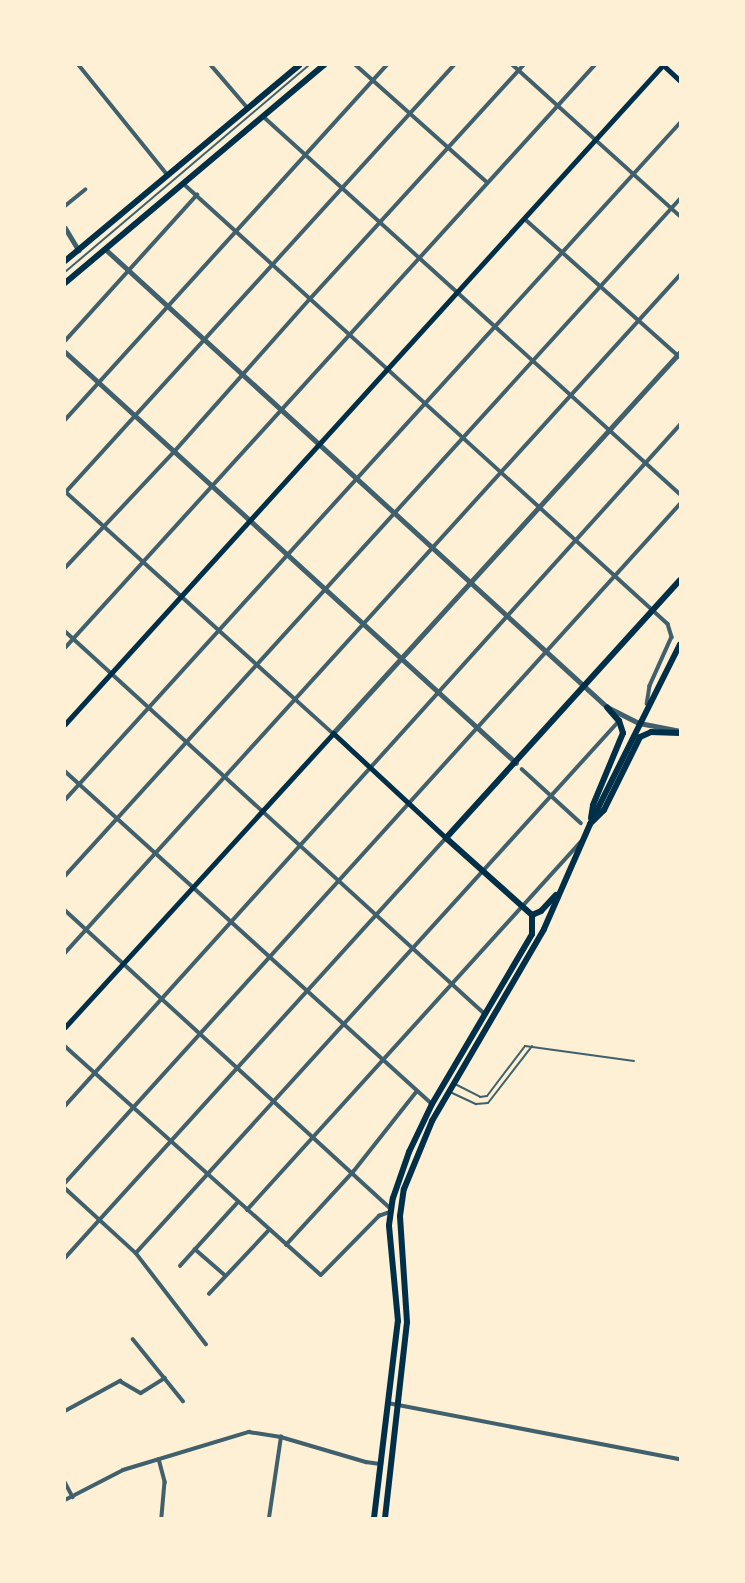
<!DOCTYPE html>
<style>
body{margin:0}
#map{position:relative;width:745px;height:1583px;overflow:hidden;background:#fdf0d5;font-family:Lato,sans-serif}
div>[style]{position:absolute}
.service>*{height:2px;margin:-1px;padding:0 1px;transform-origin:1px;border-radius:1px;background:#3f606c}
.minor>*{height:3.5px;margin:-1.75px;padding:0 1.75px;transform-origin:1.75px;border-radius:1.75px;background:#3f606c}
.tertiary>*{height:5px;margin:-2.5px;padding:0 2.5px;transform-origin:2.5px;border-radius:2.5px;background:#3f606c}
.secondary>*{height:5px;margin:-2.5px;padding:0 2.5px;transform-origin:2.5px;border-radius:2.5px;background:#003049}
.primary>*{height:6px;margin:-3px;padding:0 3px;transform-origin:3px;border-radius:3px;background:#003049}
.trunk>*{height:6px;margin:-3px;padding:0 3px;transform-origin:3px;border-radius:3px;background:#003049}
span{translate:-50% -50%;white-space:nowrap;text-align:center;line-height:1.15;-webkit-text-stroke:5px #fdf0d5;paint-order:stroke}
.frame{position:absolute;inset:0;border:66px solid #fdf0d5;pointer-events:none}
</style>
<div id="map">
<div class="service">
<div style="left:65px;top:272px;width:320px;rotate:-40.3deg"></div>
<div style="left:455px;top:1084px;width:28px;rotate:27deg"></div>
<div style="left:480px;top:1097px;width:7px;rotate:-8deg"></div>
<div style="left:487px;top:1096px;width:63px;rotate:-52.8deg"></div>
<div style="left:525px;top:1046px;width:110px;rotate:7.8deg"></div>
<div style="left:450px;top:1092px;width:29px;rotate:25deg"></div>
<div style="left:476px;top:1104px;width:12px;rotate:-5deg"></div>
<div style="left:488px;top:1103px;width:72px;rotate:-52.3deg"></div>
</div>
<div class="minor">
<div style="left:79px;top:65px;width:140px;rotate:51.1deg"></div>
<div style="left:211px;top:65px;width:55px;rotate:49.4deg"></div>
<div style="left:356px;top:65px;width:176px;rotate:41.8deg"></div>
<div style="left:513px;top:65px;width:225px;rotate:42.1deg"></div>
<div style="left:264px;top:117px;width:561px;rotate:42.18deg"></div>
<div style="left:184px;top:184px;width:654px;rotate:42.27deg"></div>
<div style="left:668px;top:624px;width:14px;rotate:73deg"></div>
<div style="left:672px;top:637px;width:54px;rotate:114.2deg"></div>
<div style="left:650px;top:686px;width:18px;rotate:99deg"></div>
<div style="left:65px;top:206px;width:26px;rotate:-39deg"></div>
<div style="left:525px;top:219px;width:208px;rotate:41.7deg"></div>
<div style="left:65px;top:341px;width:197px;rotate:-47.9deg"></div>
<div style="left:65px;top:420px;width:479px;rotate:-47.8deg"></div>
<div style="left:66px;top:492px;width:360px;rotate:42.1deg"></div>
<div style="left:65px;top:493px;width:578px;rotate:-47.73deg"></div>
<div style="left:65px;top:568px;width:159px;rotate:-46.8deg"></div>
<div style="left:174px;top:452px;width:205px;rotate:-48.4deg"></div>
<div style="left:310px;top:299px;width:317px;rotate:-47.6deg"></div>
<div style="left:65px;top:631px;width:568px;rotate:42.36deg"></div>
<div style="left:65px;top:648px;width:788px;rotate:-47.73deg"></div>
<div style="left:522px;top:769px;width:80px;rotate:42.5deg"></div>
<div style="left:65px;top:771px;width:496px;rotate:42.2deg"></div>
<div style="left:65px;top:800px;width:915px;rotate:-47.75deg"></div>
<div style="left:65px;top:876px;width:915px;rotate:-47.75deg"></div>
<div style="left:65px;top:910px;width:441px;rotate:42.5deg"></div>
<div style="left:65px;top:953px;width:915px;rotate:-47.79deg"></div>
<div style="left:65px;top:1046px;width:343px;rotate:41.8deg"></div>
<div style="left:321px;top:1275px;width:83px;rotate:-45.5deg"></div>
<div style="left:379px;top:1216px;width:12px;rotate:-20deg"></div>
<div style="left:65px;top:1106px;width:918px;rotate:-47.92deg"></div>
<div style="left:65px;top:1183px;width:916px;rotate:-47.83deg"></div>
<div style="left:65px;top:1188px;width:96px;rotate:42.5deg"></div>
<div style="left:136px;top:1253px;width:115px;rotate:52.4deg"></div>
<div style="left:247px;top:1210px;width:496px;rotate:-47.8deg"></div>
<div style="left:286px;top:1245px;width:99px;rotate:-47.5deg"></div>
<div style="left:353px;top:1172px;width:103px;rotate:-51.7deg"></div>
<div style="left:195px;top:1249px;width:40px;rotate:41deg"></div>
<div style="left:136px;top:1253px;width:719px;rotate:-47.76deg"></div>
<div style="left:65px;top:1258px;width:567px;rotate:-47.79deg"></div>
<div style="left:180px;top:1266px;width:86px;rotate:-47.8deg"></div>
<div style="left:209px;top:1294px;width:88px;rotate:-46.8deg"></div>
<div style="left:133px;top:1339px;width:80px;rotate:51.1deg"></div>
<div style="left:388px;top:1403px;width:297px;rotate:10.9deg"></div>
<div style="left:65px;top:1411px;width:63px;rotate:-28.6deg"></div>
<div style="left:120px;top:1381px;width:24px;rotate:30deg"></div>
<div style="left:141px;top:1393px;width:28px;rotate:-32deg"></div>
<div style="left:159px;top:1459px;width:24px;rotate:75deg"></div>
<div style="left:165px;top:1482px;width:36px;rotate:95deg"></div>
<div style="left:65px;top:1482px;width:17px;rotate:62deg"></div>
<div style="left:65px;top:1500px;width:65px;rotate:-27.3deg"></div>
<div style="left:123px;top:1470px;width:132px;rotate:-16.8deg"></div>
<div style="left:249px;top:1432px;width:32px;rotate:9deg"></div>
<div style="left:281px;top:1437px;width:89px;rotate:16.4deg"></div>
<div style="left:366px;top:1462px;width:14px;rotate:8deg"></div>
<div style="left:269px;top:1518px;width:82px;rotate:-81.6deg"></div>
</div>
<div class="tertiary">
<div style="left:65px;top:228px;width:26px;rotate:59deg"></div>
<div style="left:105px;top:249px;width:680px;rotate:42.38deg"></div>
<div style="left:607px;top:707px;width:36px;rotate:27deg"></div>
<div style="left:639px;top:723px;width:42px;rotate:11deg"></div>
<div style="left:65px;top:352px;width:610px;rotate:42.34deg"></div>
<div style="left:333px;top:733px;width:515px;rotate:-47.67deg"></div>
</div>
<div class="secondary">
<div style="left:65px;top:724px;width:890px;rotate:-47.78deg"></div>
<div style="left:663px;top:65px;width:23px;rotate:43deg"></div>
<div style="left:65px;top:1027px;width:398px;rotate:-47.6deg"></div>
<div style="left:333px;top:733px;width:154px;rotate:42.9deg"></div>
</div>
<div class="primary">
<div style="left:591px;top:818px;width:13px;rotate:-81deg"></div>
<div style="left:593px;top:805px;width:78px;rotate:-67.4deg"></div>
<div style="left:623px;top:733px;width:13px;rotate:-108deg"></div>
<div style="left:619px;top:721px;width:18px;rotate:-131deg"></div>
<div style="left:592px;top:822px;width:17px;rotate:-45deg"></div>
<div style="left:604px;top:810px;width:81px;rotate:-63.7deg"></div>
<div style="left:640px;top:737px;width:12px;rotate:-24deg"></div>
<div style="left:651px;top:732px;width:29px;rotate:2deg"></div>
<div style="left:532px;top:915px;width:115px;rotate:-138.2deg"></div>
<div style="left:446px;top:838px;width:348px;rotate:-47.8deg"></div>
<div style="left:532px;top:915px;width:10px;rotate:-24deg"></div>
<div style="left:541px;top:911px;width:22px;rotate:-47deg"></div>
<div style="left:374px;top:1518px;width:198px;rotate:-83.1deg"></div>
<div style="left:398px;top:1321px;width:96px;rotate:-95.4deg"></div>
<div style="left:389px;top:1225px;width:27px;rotate:-82deg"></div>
<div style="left:393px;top:1198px;width:49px;rotate:-70.8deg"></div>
<div style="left:409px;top:1152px;width:53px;rotate:-64.4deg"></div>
<div style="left:432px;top:1104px;width:197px;rotate:-59.5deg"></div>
<div style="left:532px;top:934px;width:19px;rotate:-90deg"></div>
<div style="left:385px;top:1518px;width:197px;rotate:-83.6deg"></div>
<div style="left:407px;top:1322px;width:106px;rotate:-93.8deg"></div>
<div style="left:400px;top:1216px;width:27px;rotate:-82deg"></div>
<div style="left:404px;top:1189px;width:74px;rotate:-67.6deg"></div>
<div style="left:432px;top:1121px;width:222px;rotate:-59.7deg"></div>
<div style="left:544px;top:929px;width:115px;rotate:-66.3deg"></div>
<div style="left:590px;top:824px;width:201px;rotate:-63.4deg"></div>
</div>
<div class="trunk">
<div style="left:65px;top:261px;width:305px;rotate:-39.9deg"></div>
<div style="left:65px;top:283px;width:339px;rotate:-40.1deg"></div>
</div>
<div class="frame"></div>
</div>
